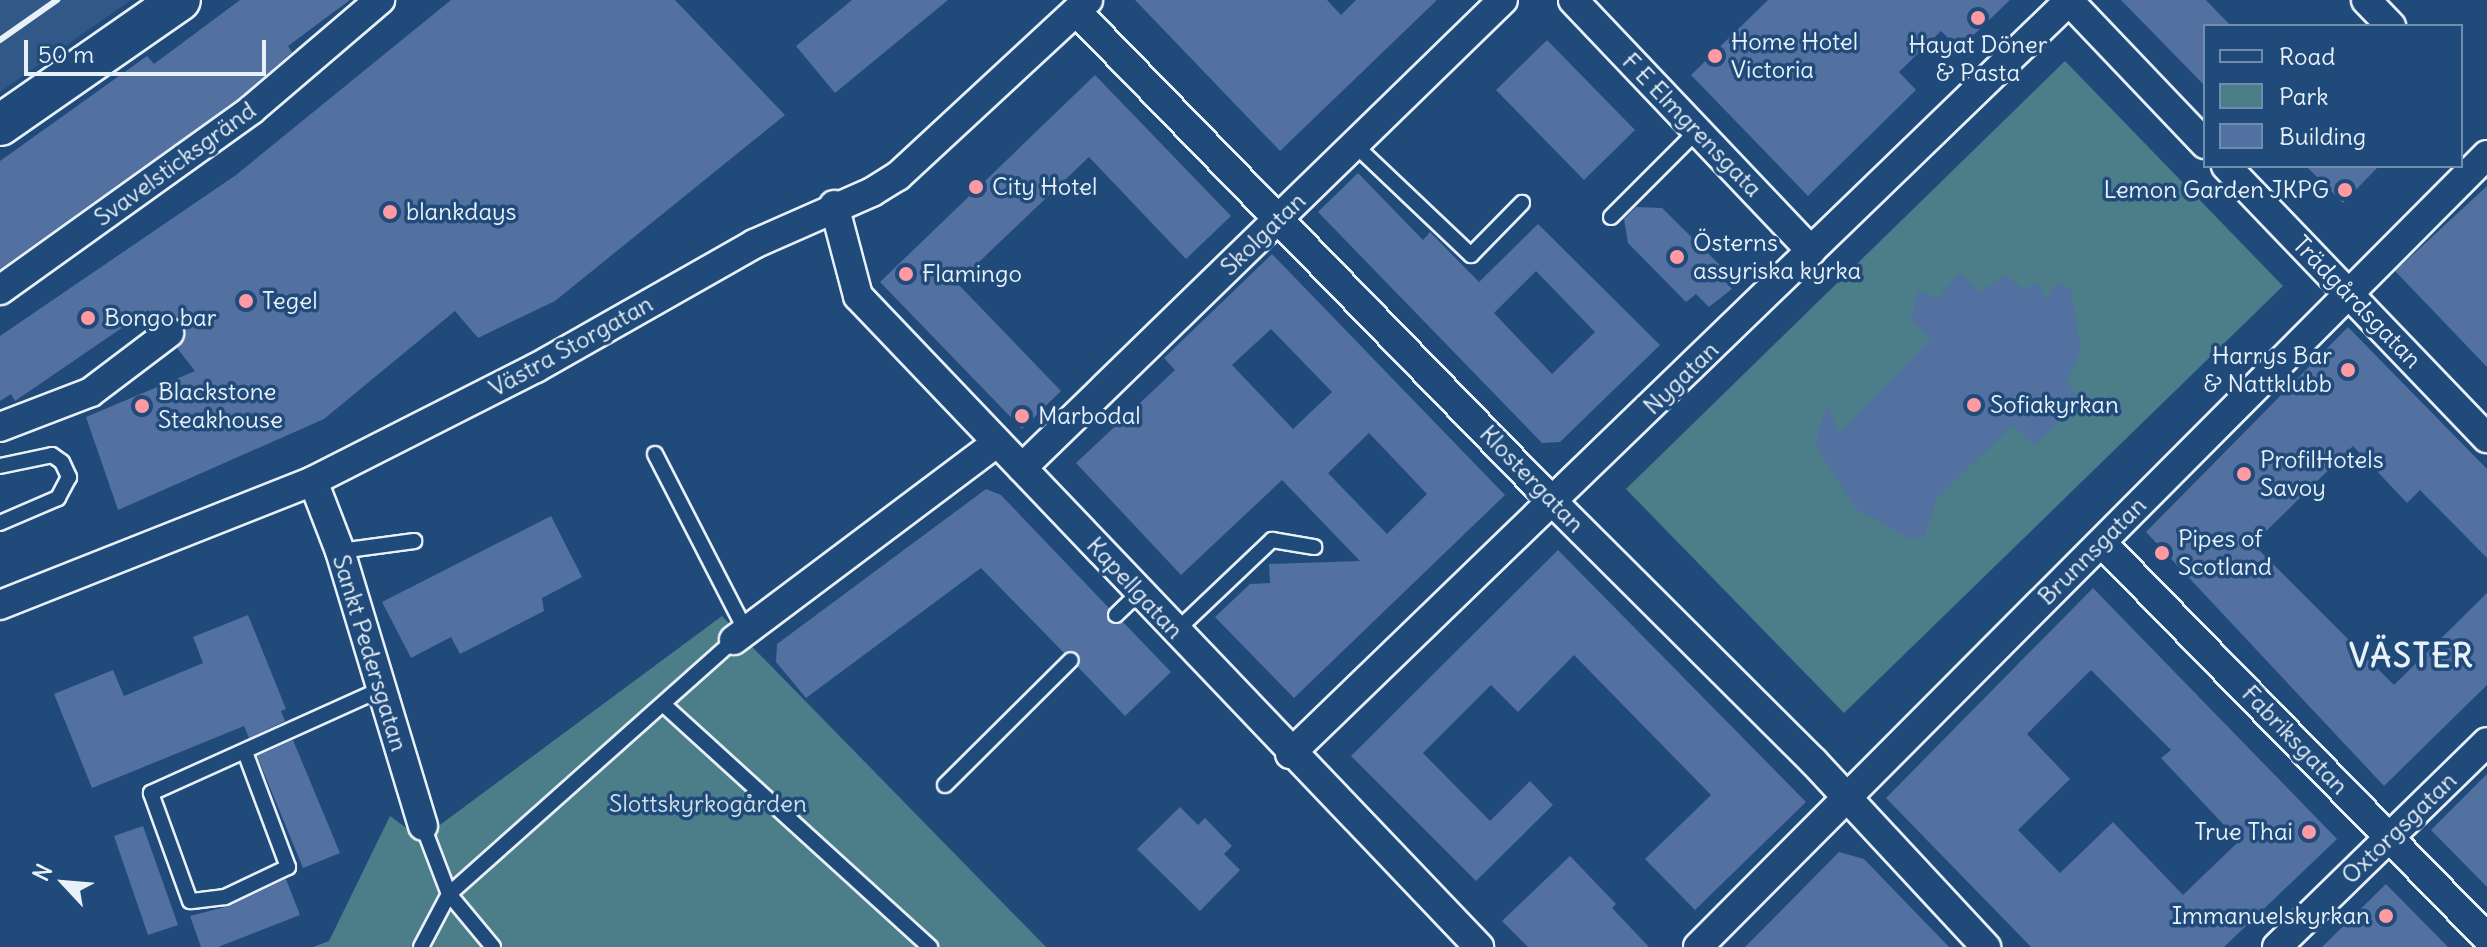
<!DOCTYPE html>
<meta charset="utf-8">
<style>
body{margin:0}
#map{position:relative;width:2487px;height:947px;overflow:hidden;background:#1f4a7a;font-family:Delius,sans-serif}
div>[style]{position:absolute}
.built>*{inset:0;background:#325887}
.green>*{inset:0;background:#4c7e8a}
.building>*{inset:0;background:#5270a0}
.roads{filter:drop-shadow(2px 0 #e8f1f8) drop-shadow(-2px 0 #e8f1f8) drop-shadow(0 2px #e8f1f8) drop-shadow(0 -2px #e8f1f8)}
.lane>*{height:14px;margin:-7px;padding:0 7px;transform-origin:7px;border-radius:7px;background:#1f4a7a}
.street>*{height:28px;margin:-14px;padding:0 14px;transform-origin:14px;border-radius:14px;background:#1f4a7a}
.secondary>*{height:40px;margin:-20px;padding:0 20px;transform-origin:20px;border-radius:20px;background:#1f4a7a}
.rail>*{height:6px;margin:-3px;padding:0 3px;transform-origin:3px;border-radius:3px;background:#e8f1f8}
.dots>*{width:22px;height:22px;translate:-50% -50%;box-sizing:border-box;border:4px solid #1f4a7a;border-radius:50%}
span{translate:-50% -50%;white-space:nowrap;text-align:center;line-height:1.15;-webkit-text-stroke:7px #1f4a7a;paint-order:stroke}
.poi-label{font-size:24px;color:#e8f1f8}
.left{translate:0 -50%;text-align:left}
.right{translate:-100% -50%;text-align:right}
.street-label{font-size:24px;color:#e8f1f8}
.park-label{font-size:24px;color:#d1e0e8}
.district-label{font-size:32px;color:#e8f1f8;font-weight:700;letter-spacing:2px}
.legend{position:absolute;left:2203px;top:24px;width:260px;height:144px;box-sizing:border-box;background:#1f4a7a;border:2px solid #6f8dac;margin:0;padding:10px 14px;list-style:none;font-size:24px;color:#e8f1f8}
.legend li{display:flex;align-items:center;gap:16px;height:40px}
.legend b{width:40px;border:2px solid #6f8dac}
.north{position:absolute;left:24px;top:843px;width:80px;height:80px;-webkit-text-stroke:6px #1f4a7a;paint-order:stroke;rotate:296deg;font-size:22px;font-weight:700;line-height:32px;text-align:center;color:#e8f1f8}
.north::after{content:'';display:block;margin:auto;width:28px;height:36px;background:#e8f1f8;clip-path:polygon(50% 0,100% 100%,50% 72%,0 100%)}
.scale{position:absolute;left:24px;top:40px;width:242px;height:36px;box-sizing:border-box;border:4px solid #e8f1f8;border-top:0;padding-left:10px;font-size:24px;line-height:28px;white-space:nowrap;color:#e8f1f8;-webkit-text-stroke:6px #1f4a7a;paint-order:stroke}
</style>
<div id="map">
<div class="built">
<div style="clip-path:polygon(0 0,131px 0,0 92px)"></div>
</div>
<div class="green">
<div style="clip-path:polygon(2065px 61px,2283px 286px,1844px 713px,1626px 489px)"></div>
<div style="clip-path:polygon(722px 616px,1046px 947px,313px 947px,329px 941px,390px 816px,421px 839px)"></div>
</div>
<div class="building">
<div style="clip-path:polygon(240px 0,350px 0,288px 46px,292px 52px,241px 97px,0 269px,0 161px,147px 56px,154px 64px)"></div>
<div style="clip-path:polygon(451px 0,675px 0,785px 115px,555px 301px,478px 338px,455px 311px,324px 419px,118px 510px,86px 417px,195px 371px,177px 348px,185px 339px,183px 323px,168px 316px,156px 321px,148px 310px,15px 401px,11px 394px,0 401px,0 336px,236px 175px)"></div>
<div style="clip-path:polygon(852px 0,948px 0,835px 93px,796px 46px)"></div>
<div style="clip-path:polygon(1135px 0,1327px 0,1341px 15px,1356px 0,1437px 0,1280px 151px)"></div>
<div style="clip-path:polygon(1768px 0,2010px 0,1959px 49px,1941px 31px,1899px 72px,1916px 90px,1808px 196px,1691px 75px)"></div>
<div style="clip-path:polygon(2121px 0,2206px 0,2231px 26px,2205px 26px,2205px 86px)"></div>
<div style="clip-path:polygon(1547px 40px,1635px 130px,1584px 180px,1496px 90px)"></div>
<div style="clip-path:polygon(1095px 75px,1231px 216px,1186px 259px,1089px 157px,957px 283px,1061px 391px,1022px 429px,880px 282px)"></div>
<div style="clip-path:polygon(2306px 166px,2379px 166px,2343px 203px)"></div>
<div style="clip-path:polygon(evenodd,1358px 173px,1423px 240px,1430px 232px,1479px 282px,1538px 224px,1660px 345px,1560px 442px,1542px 443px,1318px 212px,1358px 173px,1536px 271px,1595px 332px,1552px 374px,1494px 313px,1536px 271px)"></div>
<div style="clip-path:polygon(2487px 186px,2487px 367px,2395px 271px)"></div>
<div style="clip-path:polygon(1636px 207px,1662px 208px,1726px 271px,1720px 276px,1732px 289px,1709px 307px,1696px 294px,1686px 302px,1628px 243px,1624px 219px)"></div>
<div style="clip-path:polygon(evenodd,1272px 254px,1505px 495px,1294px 698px,1215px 617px,1250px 584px,1270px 583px,1269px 564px,1360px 561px,1282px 480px,1181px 575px,1076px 463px,1175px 370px,1164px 358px,1272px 254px,1271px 329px,1332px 392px,1293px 429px,1232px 365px,1271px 329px,1272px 254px,1369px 433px,1427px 494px,1387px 534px,1328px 473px,1369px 433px)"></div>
<div style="clip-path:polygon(1960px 273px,1979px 292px,2006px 275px,2025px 290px,2036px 283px,2047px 298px,2057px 283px,2071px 289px,2081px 351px,2066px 382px,2082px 400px,2034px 446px,2013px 425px,1937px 498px,1925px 536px,1911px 539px,1855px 508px,1815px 444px,1827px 405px,1839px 433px,1931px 339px,1911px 319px,1918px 291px,1938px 298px)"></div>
<div style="clip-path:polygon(2348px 327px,2487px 469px,2487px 558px,2420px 490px,2407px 503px,2353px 446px,2253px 544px,2394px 685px,2487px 593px,2487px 685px,2384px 786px,2146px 532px)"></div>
<div style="clip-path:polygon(986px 489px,1001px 495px,1109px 608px,1109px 622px,1123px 622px,1171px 672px,1125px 716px,1078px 667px,1079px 654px,1064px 653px,981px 568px,806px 698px,776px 662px,777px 644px)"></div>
<div style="clip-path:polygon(551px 516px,582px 577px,542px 598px,544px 611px,460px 654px,451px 637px,411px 658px,382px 602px)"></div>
<div style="clip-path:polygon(1558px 550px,1806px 802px,1695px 910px,1645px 859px,1711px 795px,1574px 655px,1518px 712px,1491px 685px,1423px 753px,1490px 821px,1530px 781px,1553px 805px,1476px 881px,1351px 756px)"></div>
<div style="clip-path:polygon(evenodd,2093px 588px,2337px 839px,2224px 947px,2031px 947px,1886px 798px,2093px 588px,2091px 670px,2171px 750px,2161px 758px,2239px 841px,2183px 895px,2113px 822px,2060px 873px,2018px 830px,2070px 779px,2027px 734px,2091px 670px)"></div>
<div style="clip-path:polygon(248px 615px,286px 709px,281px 711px,285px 721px,249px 738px,244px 726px,92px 788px,54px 694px,113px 670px,124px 696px,203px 663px,193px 637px)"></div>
<div style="clip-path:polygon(293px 740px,340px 853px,303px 868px,257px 756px)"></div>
<div style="clip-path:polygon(2487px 774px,2487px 887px,2431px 830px)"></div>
<div style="clip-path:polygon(1180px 807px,1198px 825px,1205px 818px,1232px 846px,1224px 854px,1240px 870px,1200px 911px,1137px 849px)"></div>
<div style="clip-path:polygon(143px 826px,178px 925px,148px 935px,114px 836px)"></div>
<div style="clip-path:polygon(1839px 852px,1864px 859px,1949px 947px,1745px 947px)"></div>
<div style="clip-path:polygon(1570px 856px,1616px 904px,1612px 908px,1649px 947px,1528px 947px,1502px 921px)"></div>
<div style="clip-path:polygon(286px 879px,300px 915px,218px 947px,201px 947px,190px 916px,229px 906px)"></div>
<div style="clip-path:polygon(2386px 884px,2448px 947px,2322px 947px)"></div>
</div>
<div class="roads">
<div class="lane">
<div style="left:1355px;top:145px;width:160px;rotate:43.5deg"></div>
<div style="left:1471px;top:255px;width:73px;rotate:-45.6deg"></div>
<div style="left:1611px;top:217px;width:122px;rotate:-45deg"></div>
<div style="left:655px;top:454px;width:199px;rotate:62.8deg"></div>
<div style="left:0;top:466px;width:53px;rotate:-11.9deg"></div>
<div style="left:52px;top:455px;width:12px;rotate:35deg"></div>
<div style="left:62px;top:462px;width:17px;rotate:65deg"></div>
<div style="left:69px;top:477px;width:24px;rotate:118deg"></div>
<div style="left:58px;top:498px;width:63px;rotate:156.7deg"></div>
<div style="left:340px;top:551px;width:75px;rotate:-7.7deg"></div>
<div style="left:1116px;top:615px;width:32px;rotate:-44deg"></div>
<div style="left:1175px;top:632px;width:134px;rotate:-43.5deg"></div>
<div style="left:1272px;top:540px;width:43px;rotate:9.5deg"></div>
<div style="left:664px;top:705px;width:360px;rotate:42.3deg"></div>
<div style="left:245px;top:752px;width:123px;rotate:69.5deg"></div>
<div style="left:288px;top:867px;width:70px;rotate:154.5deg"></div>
<div style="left:225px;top:897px;width:35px;rotate:173deg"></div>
<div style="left:190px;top:901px;width:115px;rotate:-109.9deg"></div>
<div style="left:151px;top:793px;width:252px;rotate:-24.3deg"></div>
<div style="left:945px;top:785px;width:177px;rotate:-44.8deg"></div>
<div style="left:423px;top:826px;width:73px;rotate:69.1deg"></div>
<div style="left:449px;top:894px;width:69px;rotate:50.3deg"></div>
<div style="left:421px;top:947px;width:60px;rotate:-62.2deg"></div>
<div style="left:449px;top:894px;width:382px;rotate:-41.7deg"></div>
</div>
<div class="street">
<div style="left:1573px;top:0;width:346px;rotate:46.5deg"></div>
<div style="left:2068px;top:0;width:199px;rotate:46.4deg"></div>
<div style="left:2366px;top:0;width:36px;rotate:46deg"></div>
<div style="left:1077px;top:12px;width:683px;rotate:45.83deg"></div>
<div style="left:1553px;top:502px;width:368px;rotate:44.9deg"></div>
<div style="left:1814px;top:762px;width:253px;rotate:47.1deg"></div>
<div style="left:2226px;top:166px;width:377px;rotate:46.2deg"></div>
<div style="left:834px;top:205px;width:94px;rotate:75.2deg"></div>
<div style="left:858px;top:296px;width:900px;rotate:46.35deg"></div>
<div style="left:0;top:290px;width:309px;rotate:-35.6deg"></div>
<div style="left:251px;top:110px;width:170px;rotate:-40.5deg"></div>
<div style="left:0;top:427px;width:97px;rotate:-21deg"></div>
<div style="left:91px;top:392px;width:98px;rotate:-37.1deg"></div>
<div style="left:1022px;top:468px;width:671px;rotate:-44.22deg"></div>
<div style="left:313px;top:481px;width:75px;rotate:68.9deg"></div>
<div style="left:340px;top:551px;width:287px;rotate:73.2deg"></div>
<div style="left:2102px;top:543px;width:552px;rotate:45.73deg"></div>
<div style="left:0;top:605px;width:337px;rotate:-21.6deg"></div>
<div style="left:313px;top:481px;width:250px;rotate:-26.9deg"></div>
<div style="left:536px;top:368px;width:251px;rotate:-29.6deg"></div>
<div style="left:754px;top:244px;width:129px;rotate:-23.8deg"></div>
<div style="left:872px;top:192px;width:31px;rotate:-32deg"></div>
<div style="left:898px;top:176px;width:259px;rotate:-42.8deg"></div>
<div style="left:734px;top:640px;width:328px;rotate:-36.9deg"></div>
<div style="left:1290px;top:754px;width:1085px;rotate:-44.03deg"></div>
<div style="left:1698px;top:947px;width:1118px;rotate:-45.11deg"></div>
<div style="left:2277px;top:947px;width:293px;rotate:-44.3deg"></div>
</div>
<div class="secondary">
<div style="left:0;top:125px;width:219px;rotate:-34.8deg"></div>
</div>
</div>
<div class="rail">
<div style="left:0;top:40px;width:70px;rotate:-35.1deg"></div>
</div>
<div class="dots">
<div style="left:1978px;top:18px;background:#ff9aa2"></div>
<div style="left:1715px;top:56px;background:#ff9aa2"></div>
<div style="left:976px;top:187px;background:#ff9aa2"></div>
<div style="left:2345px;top:190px;background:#ff9aa2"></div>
<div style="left:390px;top:212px;background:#ff9aa2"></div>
<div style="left:1677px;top:257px;background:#ff9aa2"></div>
<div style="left:906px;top:274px;background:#ff9aa2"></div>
<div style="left:246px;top:301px;background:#ff9aa2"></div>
<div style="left:88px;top:318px;background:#ff9aa2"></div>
<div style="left:2348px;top:370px;background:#ff9aa2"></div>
<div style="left:1974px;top:405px;background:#ff9aa2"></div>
<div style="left:142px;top:406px;background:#ff9aa2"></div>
<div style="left:1022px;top:416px;background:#ff9aa2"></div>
<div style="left:2244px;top:474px;background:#ff9aa2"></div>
<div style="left:2162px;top:553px;background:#ff9aa2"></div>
<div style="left:2309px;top:832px;background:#ff9aa2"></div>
<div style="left:2386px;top:916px;background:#ff9aa2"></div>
</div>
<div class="poi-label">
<span class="left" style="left:1731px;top:56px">Home Hotel<br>Victoria</span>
<span style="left:1978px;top:59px">Hayat Döner<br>&amp; Pasta</span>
<span class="left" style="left:992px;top:187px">City Hotel</span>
<span class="right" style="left:2329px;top:190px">Lemon Garden JKPG</span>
<span class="left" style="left:406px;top:212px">blankdays</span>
<span class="left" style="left:1693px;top:257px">Österns<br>assyriska kyrka</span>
<span class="left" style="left:922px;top:274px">Flamingo</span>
<span class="left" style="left:262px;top:301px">Tegel</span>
<span class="left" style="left:104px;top:318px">Bongo bar</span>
<span class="right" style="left:2332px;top:370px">Harrys Bar<br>&amp; Nattklubb</span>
<span class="left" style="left:158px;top:406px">Blackstone<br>Steakhouse</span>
<span class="left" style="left:1990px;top:405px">Sofiakyrkan</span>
<span class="left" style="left:1038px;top:416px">Marbodal</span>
<span class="left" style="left:2260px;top:474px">ProfilHotels<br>Savoy</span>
<span class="left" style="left:2178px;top:553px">Pipes of<br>Scotland</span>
<span class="right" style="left:2293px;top:832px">True Thai</span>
<span class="right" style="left:2370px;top:916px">Immanuelskyrkan</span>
</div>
<div class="street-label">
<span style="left:1692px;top:125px;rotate:46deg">F E Elmgrensgata</span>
<span style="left:175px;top:164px;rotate:-36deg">Svavelsticksgränd</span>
<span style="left:1263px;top:234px;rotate:-44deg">Skolgatan</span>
<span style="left:2357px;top:302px;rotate:46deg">Trädgårdsgatan</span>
<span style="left:571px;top:346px;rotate:-29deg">Västra Storgatan</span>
<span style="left:1681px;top:378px;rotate:-44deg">Nygatan</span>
<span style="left:1532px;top:479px;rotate:46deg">Klostergatan</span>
<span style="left:2092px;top:551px;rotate:-45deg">Brunnsgatan</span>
<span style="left:1135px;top:588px;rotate:47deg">Kapellgatan</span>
<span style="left:370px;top:653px;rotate:73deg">Sankt Pedersgatan</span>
<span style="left:2295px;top:740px;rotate:46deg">Fabriksgatan</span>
<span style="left:2399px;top:828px;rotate:-44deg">Oxtorgsgatan</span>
</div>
<div class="park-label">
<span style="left:708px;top:804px">Slottskyrkogården</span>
</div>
<div class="district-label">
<span style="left:2412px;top:656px">VÄSTER</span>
</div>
<ul class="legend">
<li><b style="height:10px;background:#1f4a7a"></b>Road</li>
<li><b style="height:22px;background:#4c7e8a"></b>Park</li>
<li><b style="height:22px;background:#5270a0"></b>Building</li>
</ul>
<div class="north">N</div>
<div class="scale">50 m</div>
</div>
